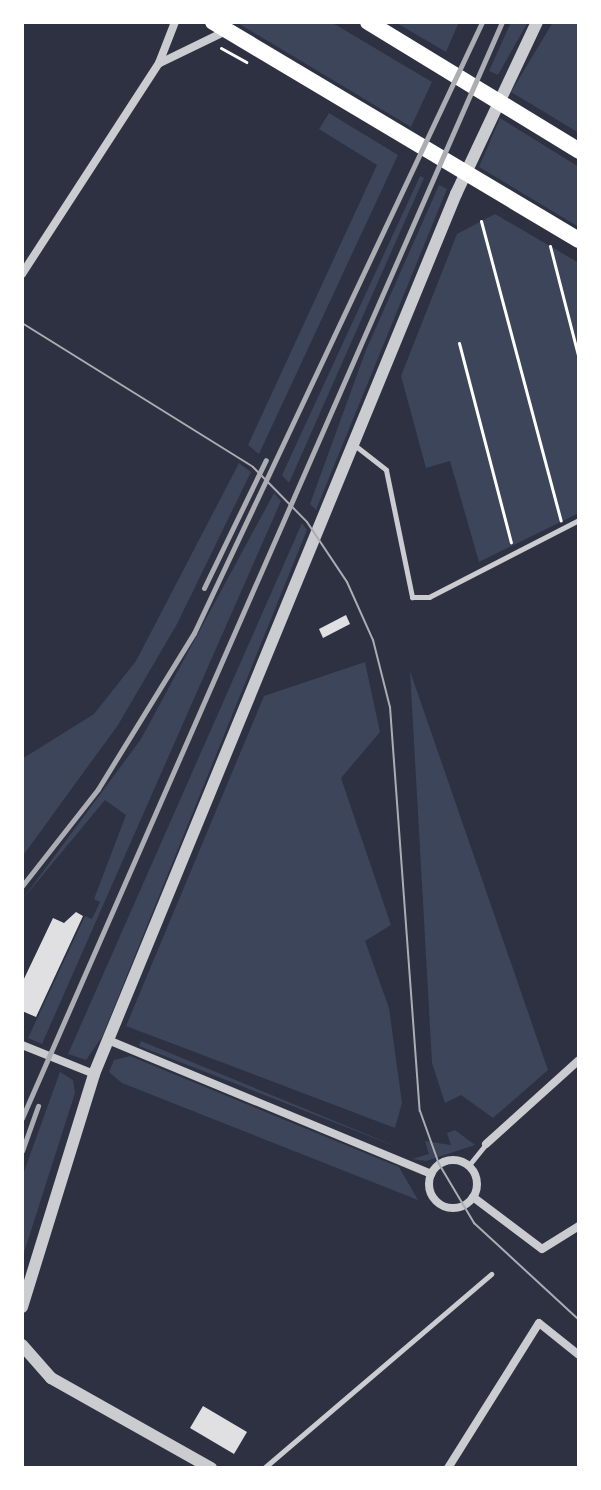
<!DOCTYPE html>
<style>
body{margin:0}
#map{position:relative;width:601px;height:1490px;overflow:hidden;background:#2d3142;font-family:Jost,sans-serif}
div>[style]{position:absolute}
.green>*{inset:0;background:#3c4559}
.building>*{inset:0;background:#e0e0e3}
.path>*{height:3px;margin:-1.5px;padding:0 1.5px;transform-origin:1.5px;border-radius:1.5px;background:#fff}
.service>*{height:5px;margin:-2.5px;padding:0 2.5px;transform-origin:2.5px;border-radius:2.5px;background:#caccd0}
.minor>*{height:8px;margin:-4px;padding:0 4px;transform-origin:4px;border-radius:4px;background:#caccd0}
.minor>.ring{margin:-4px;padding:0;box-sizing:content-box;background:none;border:8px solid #caccd0;border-radius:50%}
.tertiary>*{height:12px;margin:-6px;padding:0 6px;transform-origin:6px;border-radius:6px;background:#caccd0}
.primary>*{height:16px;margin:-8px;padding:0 8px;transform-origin:8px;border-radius:8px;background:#fff}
.tram>*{height:2px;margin:-1px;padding:0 1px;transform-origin:1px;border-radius:1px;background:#abadb3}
.rail>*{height:5px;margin:-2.5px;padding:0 2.5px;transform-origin:2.5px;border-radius:2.5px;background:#abadb3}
span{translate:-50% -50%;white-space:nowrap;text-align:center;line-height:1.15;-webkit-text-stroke:6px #fff;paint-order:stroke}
.frame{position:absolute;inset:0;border:24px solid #fff;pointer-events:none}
</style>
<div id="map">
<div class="green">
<div style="clip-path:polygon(236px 22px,331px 22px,432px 82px,411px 127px)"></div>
<div style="clip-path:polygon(395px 22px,459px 22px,446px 52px)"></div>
<div style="clip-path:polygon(511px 22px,528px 22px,498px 75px,489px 71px)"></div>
<div style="clip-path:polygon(553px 22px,579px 22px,579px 133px,511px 92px)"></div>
<div style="clip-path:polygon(329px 113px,398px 155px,259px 454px,248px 445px,377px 165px,319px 129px)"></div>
<div style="clip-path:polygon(500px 118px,579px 167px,579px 227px,479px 167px)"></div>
<div style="clip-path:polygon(420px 176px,424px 178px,289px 483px,282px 475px)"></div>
<div style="clip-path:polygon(439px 185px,447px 189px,316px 510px,310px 504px,366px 350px)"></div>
<div style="clip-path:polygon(495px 214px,579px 263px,579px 513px,479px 562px,450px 461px,426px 468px,401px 376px,457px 234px)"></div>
<div style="clip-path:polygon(239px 463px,251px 472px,177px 624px,118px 725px,22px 857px,22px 759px,94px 714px,136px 661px)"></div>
<div style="clip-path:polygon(274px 493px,281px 501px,42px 1044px,28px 1038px,85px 916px,92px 919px,100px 902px,94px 899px,126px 815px,105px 800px,22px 900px,141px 739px)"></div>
<div style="clip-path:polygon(302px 523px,307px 530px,102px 1037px,86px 1060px,68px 1054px)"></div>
<div style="clip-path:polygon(365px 662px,380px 732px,341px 778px,391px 925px,365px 941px,389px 1008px,402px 1103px,395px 1128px,126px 1026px,264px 696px)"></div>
<div style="clip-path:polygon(410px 671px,548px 1070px,493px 1118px,461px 1095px,445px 1103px,432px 1063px)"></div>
<div style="clip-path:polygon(141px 1041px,407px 1151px,139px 1046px)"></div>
<div style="clip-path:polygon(130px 1056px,399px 1167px,418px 1200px,122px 1083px,109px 1072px,114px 1060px)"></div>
<div style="clip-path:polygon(60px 1072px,73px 1080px,75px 1093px,22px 1259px,22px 1177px)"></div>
<div style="clip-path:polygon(455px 1130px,475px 1145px,426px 1161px,412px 1159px,429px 1154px,425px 1141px,451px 1145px,447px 1133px)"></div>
</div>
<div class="building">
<div style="clip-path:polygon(346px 615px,350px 624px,323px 638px,319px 629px)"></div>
<div style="clip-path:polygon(76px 912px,83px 916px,36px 1017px,22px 1011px,22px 983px,53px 918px,64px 923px)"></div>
<div style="clip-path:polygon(203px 1406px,247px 1432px,234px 1454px,190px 1428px)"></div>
</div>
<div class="path">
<div style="left:221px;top:48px;width:29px;rotate:29deg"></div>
<div style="left:481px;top:221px;width:310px;rotate:75.1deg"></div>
<div style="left:550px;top:246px;width:117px;rotate:75.6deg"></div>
<div style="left:459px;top:343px;width:206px;rotate:75.4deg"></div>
</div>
<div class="service">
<div style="left:357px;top:447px;width:37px;rotate:38deg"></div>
<div style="left:386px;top:470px;width:130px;rotate:78.4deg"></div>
<div style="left:412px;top:597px;width:17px"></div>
<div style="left:429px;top:597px;width:169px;rotate:-27.2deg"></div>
<div style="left:469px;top:1165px;width:27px;rotate:-51deg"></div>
<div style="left:264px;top:1468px;width:299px;rotate:-40.5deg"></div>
</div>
<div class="minor">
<div style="left:160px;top:63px;width:73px;rotate:-25.9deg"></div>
<div style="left:22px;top:274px;width:252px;rotate:-57deg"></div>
<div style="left:159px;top:63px;width:44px;rotate:-68.7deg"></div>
<div style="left:108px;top:1040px;width:350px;rotate:22.5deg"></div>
<div style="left:22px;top:1045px;width:78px;rotate:21.9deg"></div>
<div style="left:486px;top:1144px;width:125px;rotate:-42.1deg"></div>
<div class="ring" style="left:429px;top:1160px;width:40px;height:40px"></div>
<div style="left:473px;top:1197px;width:86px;rotate:37deg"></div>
<div style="left:542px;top:1249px;width:44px;rotate:-31.9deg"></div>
<div style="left:448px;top:1468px;width:171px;rotate:-57.9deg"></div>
<div style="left:539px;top:1323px;width:51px;rotate:38.7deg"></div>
</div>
<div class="tertiary">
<div style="left:22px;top:1307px;width:244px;rotate:-72.8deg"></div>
<div style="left:94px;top:1074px;width:952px;rotate:-67.64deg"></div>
<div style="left:456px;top:194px;width:190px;rotate:-64.8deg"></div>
<div style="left:22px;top:1345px;width:44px;rotate:48.7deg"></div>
<div style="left:51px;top:1378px;width:184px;rotate:29.4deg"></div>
</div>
<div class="primary">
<div style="left:213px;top:22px;width:426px;rotate:30.8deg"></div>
<div style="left:368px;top:22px;width:247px;rotate:31.4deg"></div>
</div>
<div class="tram">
<div style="left:22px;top:323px;width:272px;rotate:31.9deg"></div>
<div style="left:253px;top:467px;width:77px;rotate:45.5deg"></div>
<div style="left:307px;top:522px;width:72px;rotate:56.3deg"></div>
<div style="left:347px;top:582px;width:64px;rotate:65.9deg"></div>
<div style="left:373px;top:640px;width:69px;rotate:75.8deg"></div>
<div style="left:390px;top:707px;width:405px;rotate:85.8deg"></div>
<div style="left:420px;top:1111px;width:56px;rotate:70.3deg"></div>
<div style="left:439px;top:1164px;width:69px;rotate:59.3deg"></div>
<div style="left:474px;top:1223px;width:143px;rotate:42.7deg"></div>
</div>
<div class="rail">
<div style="left:204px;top:588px;width:142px;rotate:-64.2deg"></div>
<div style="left:22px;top:886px;width:123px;rotate:-51.9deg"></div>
<div style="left:98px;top:789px;width:183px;rotate:-58.4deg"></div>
<div style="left:194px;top:633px;width:675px;rotate:-64.76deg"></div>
<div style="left:22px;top:1118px;width:1197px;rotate:-66.35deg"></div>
<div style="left:22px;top:1151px;width:48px;rotate:-70.4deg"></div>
</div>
<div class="frame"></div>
</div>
